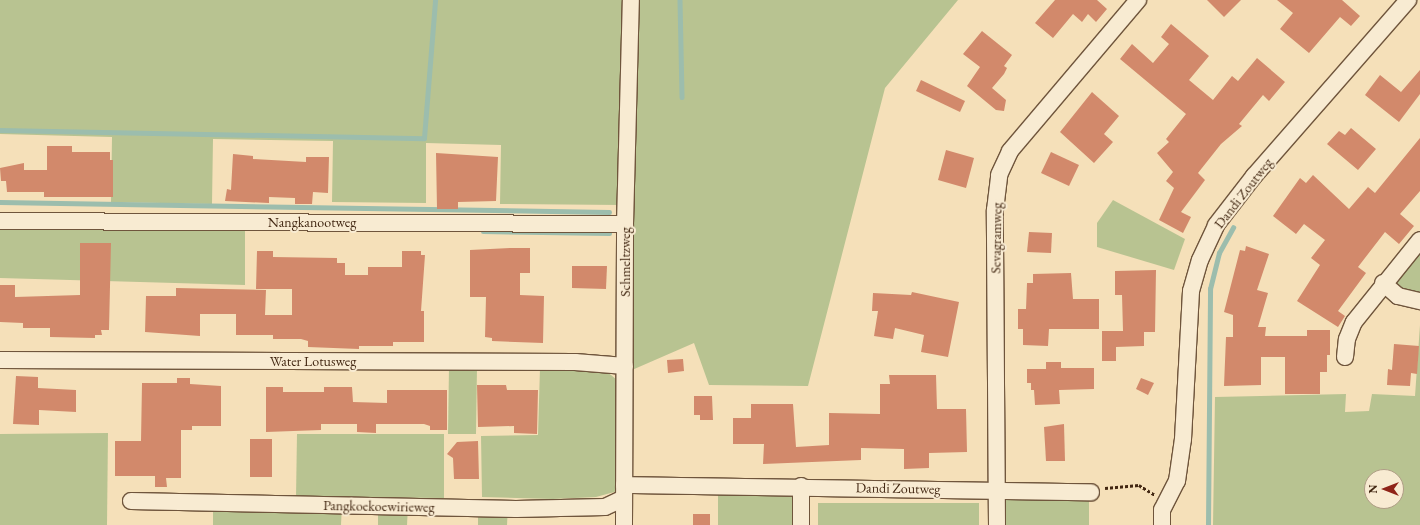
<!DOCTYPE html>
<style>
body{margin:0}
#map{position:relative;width:1420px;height:525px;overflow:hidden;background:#f5e0b9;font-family:"EB Garamond",serif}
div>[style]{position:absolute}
.green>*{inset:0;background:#b8c391}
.stream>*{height:4.5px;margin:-2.25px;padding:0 2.25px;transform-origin:2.25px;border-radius:2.25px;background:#9cbdad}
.building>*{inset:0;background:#d2896b}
.path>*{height:2.5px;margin-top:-1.25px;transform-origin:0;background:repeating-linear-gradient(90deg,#422712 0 3px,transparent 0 5px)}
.roads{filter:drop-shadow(1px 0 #6f553c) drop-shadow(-1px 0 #6f553c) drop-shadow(0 1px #6f553c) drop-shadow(0 -1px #6f553c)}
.minor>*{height:16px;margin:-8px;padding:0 8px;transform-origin:8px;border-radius:8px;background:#f8ebd2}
span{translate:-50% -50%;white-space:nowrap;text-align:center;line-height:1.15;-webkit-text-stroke:4px #f8ebd2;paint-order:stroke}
.street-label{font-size:14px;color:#422712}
.north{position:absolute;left:1364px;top:469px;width:40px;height:40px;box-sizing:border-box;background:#f8ebd2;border:1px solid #af9d85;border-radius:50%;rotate:270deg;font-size:11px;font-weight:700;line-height:16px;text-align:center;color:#422712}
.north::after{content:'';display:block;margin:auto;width:14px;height:18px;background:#8f2418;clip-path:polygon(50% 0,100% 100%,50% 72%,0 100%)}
</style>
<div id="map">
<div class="green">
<div style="clip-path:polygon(0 0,623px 0,621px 205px,500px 204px,501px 145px,426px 143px,426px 203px,332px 202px,333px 141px,213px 139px,212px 204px,111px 202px,112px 137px,0 134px)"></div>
<div style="clip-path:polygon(636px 0,958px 0,885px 88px,808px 386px,709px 385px,694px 343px,632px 370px)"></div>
<div style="clip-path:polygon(1113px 200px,1185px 239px,1174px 270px,1097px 247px,1097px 223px)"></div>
<div style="clip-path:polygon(0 225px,245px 231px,245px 285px,0 278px)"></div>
<div style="clip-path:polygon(1420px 250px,1420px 297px,1412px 296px,1395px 283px)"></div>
<div style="clip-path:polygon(evenodd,1420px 325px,1420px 525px,1213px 525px,1215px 397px,1346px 394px,1345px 412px,1369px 411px,1372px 394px,1415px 396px,1420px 325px,1372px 477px,1396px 477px,1396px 501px,1372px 501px,1372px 477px)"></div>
<div style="clip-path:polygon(449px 367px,477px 367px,476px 434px,448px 434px)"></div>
<div style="clip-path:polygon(540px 368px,605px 370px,617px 380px,618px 491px,596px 497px,553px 499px,482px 497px,481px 436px,538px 435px)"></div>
<div style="clip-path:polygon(108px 433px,107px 525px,0 525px,0 434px)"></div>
<div style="clip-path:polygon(297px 434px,444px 434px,444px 498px,296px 497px)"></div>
<div style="clip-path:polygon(718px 491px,793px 494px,797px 525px,718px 525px)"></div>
<div style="clip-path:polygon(1009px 494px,1089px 494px,1089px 525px,1002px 525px,1002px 509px)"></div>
<div style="clip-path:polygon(818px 503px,979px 503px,979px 525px,818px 525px)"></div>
<div style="clip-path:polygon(213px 505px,342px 505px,341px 525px,213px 525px)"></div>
<div style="clip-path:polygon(378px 506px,408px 507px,407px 525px,378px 525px)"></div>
<div style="clip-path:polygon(478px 507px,508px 507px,507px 525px,478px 525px)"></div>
</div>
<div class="stream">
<div style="left:680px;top:0;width:97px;rotate:88.8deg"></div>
<div style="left:0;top:130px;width:424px;rotate:1.1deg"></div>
<div style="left:424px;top:138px;width:138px;rotate:-85.4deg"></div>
<div style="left:0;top:202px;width:609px;rotate:0.94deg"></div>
<div style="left:483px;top:231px;width:126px;rotate:0.9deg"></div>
<div style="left:1208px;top:525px;width:236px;rotate:-89.5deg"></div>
<div style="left:1210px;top:289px;width:37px;rotate:-76deg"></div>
<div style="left:1219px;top:253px;width:29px;rotate:-61deg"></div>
</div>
<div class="building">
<div style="clip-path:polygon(1055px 0,1097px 0,1107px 9px,1096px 22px,1088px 14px,1082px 22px,1073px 14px,1053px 38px,1035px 23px)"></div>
<div style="clip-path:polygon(1207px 0,1241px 0,1224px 17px)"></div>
<div style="clip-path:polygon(1277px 0,1342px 0,1360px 16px,1351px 26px,1340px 17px,1309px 53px,1280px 29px,1293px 13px)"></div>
<div style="clip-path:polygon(1171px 24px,1209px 56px,1189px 80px,1213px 100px,1232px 76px,1238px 81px,1257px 58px,1285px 82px,1269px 101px,1263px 95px,1239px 124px,1242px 126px,1221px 144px,1198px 173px,1205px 180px,1181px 212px,1191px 217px,1183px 233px,1159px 220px,1174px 188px,1166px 181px,1173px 172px,1157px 153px,1169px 142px,1166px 139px,1186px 114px,1120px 59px,1132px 44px,1153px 63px,1169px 44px,1161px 37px)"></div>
<div style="clip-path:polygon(982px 31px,1012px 55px,1004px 66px,1007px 68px,1004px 74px,992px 88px,1006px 100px,1004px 111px,996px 110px,967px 86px,980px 67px,963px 54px)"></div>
<div style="clip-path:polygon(1420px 70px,1420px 94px,1399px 122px,1365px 95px,1380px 75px,1401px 92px)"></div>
<div style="clip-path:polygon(921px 80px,965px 101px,960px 112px,916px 91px)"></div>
<div style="clip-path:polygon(1092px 92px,1119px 116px,1104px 134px,1113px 142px,1094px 163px,1060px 132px)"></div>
<div style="clip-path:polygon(1351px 128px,1376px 149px,1358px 170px,1327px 144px,1339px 131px,1345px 135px)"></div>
<div style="clip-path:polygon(1420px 138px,1420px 191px,1400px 214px,1414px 226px,1399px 244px,1385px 232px,1358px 267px,1366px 273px,1338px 311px,1345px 316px,1338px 327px,1297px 301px,1320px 265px,1311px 258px,1325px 240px,1304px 224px,1296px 234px,1273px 216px,1300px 178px,1306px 183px,1313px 175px,1349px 209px,1368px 187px,1375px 193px)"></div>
<div style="clip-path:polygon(47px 146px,72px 146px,72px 152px,110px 152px,110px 160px,113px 160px,113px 197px,44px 197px,44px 192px,7px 192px,6px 181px,1px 181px,0 168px,24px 163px,24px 170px,47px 170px)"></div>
<div style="clip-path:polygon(946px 150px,974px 158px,966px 188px,938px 180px)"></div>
<div style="clip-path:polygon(1051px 152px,1079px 165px,1069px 186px,1041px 173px)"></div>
<div style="clip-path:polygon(436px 153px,498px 157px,496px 201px,458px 202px,458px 209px,437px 209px)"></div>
<div style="clip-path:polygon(233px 154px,253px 156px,253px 159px,306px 162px,306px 157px,329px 157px,328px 193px,313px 192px,312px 204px,295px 204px,295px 198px,269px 197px,269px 203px,225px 201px,227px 189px,231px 190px)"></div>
<div style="clip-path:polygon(1029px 232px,1052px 233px,1051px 253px,1027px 252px)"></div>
<div style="clip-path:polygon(80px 243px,111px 243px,109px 330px,101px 330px,102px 335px,95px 335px,95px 338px,50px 337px,50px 328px,23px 328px,23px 323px,0 322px,0 285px,15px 285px,15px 297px,80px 295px)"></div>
<div style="clip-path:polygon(1246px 246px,1269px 254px,1257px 290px,1268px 293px,1258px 327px,1266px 327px,1265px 336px,1307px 336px,1307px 330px,1330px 330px,1330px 355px,1327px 355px,1327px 372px,1320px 372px,1320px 394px,1285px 394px,1285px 357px,1261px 357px,1261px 385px,1224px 386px,1226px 337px,1233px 337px,1233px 315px,1224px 312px,1240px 250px,1245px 251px)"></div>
<div style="clip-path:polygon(510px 248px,530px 248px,530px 273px,520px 273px,520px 295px,544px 296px,543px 343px,492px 341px,492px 338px,485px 337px,486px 297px,470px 297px,470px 250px)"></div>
<div style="clip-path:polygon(257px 251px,273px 251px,273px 257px,337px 258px,337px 263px,345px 263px,345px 275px,368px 275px,368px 267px,402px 267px,402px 251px,421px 251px,421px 255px,425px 255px,421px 311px,424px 311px,424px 342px,393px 342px,393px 346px,359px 346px,359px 349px,308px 347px,308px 341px,301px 339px,273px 339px,273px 335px,236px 335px,236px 314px,200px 314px,200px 336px,145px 332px,146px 296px,176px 296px,176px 288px,266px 290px,265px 315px,292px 315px,292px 289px,256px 289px)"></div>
<div style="clip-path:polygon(572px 266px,607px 266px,606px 289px,572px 288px)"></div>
<div style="clip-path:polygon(1156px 270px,1155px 332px,1144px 332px,1144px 346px,1116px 347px,1116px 361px,1102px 361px,1102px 331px,1123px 331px,1122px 295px,1115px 295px,1115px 271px)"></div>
<div style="clip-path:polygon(1071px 273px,1073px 299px,1099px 299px,1099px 329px,1049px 329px,1048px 346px,1023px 345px,1023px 329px,1018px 329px,1018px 309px,1026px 309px,1027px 283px,1033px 283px,1033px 274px)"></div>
<div style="clip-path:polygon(912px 292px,959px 302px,948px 357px,921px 352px,924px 335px,895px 328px,893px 339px,874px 336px,878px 311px,872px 311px,873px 293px,911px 295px)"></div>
<div style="clip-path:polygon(1394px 344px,1419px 346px,1417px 374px,1411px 373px,1410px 386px,1387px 385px,1388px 369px,1392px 370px)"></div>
<div style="clip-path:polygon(683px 359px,684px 371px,668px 373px,667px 360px)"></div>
<div style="clip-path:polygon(1046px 362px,1061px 362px,1061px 368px,1094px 368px,1094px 389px,1059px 390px,1060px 404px,1035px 405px,1034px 390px,1031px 390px,1031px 383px,1027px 383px,1027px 369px,1046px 369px)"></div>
<div style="clip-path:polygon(889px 375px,936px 375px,937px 409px,966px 409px,967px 452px,929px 453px,929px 468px,904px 469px,904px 449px,861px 448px,861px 460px,763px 464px,764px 444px,733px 444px,733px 418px,751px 418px,751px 404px,793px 404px,796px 447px,829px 445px,829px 413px,880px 414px,880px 384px,890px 384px)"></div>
<div style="clip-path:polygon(16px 376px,38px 377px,38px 388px,76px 390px,76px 412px,39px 410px,39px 425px,13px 424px)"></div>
<div style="clip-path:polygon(177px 378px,190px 378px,190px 384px,221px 386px,221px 426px,192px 426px,192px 430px,181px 430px,181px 478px,166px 478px,167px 487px,155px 487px,155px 476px,115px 476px,115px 441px,141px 441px,142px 383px,177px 383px)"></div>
<div style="clip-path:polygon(1141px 378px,1154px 383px,1148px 395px,1136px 389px)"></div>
<div style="clip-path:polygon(477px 385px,506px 385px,507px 390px,538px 390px,537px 434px,514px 433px,514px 426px,478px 427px)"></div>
<div style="clip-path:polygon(266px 387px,283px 387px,283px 392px,324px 392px,324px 387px,352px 387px,353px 402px,387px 403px,387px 390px,447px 390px,447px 430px,430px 430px,430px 426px,424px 424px,376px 424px,376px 433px,357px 432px,357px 424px,321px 424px,321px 430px,266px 432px)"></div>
<div style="clip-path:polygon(694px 396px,712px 396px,713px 420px,700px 420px,700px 415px,694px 415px)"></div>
<div style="clip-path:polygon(1064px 424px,1065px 461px,1046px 461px,1044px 427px)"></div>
<div style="clip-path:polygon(250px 439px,272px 439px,272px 477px,250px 477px)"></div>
<div style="clip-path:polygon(478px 441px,479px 479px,454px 479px,453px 458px,447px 454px,457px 442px)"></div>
<div style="clip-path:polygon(693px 514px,710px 514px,710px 525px,693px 525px)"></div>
</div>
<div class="path">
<div style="left:1105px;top:488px;width:34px;rotate:-5deg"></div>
<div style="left:1139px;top:485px;width:19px;rotate:32deg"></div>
</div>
<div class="roads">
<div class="minor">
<div style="left:0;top:221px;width:625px;rotate:0.28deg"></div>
<div style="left:1383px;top:283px;width:20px;rotate:41deg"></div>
<div style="left:1398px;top:296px;width:23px;rotate:13deg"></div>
<div style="left:1345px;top:357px;width:18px;rotate:-84deg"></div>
<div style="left:1347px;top:339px;width:18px;rotate:-68deg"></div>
<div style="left:1354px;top:322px;width:105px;rotate:-51.2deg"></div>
<div style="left:0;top:360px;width:575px;rotate:0.2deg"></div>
<div style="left:575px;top:362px;width:50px;rotate:4.6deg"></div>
<div style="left:624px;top:485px;width:467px;rotate:0.9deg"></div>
<div style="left:801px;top:486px;width:39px;rotate:90deg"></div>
<div style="left:131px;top:501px;width:385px;rotate:1.2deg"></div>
<div style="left:516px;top:509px;width:89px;rotate:-1.3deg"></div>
<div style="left:605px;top:507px;width:21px;rotate:-25deg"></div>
<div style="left:624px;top:525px;width:301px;rotate:-89.8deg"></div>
<div style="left:625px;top:224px;width:224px;rotate:-88.5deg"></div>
<div style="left:997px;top:525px;width:315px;rotate:-90.4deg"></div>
<div style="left:995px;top:210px;width:35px;rotate:-83deg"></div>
<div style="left:999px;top:175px;width:26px;rotate:-65deg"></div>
<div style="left:1010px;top:151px;width:198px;rotate:-49.7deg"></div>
<div style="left:1162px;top:525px;width:15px;rotate:-90deg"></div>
<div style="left:1162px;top:510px;width:33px;rotate:-63deg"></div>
<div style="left:1177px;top:481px;width:42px;rotate:-81.9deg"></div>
<div style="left:1183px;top:439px;width:148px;rotate:-86.9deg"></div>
<div style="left:1191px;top:291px;width:32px;rotate:-74deg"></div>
<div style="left:1200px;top:260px;width:38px;rotate:-65deg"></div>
<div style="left:1216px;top:225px;width:62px;rotate:-52.2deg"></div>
<div style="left:1254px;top:176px;width:234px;rotate:-48.8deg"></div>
</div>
</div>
<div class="street-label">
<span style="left:1243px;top:193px;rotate:-52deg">Dandi Zoutweg</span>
<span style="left:312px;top:222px">Nangkanootweg</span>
<span style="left:996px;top:238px;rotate:-89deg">Sevagramweg</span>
<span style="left:625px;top:262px;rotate:-90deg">Schmeltzweg</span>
<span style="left:313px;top:361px">Water Lotusweg</span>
<span style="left:898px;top:488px;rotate:1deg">Dandi Zoutweg</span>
<span style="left:379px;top:506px;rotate:1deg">Pangkoekoewirieweg</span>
</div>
<div class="north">N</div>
</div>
